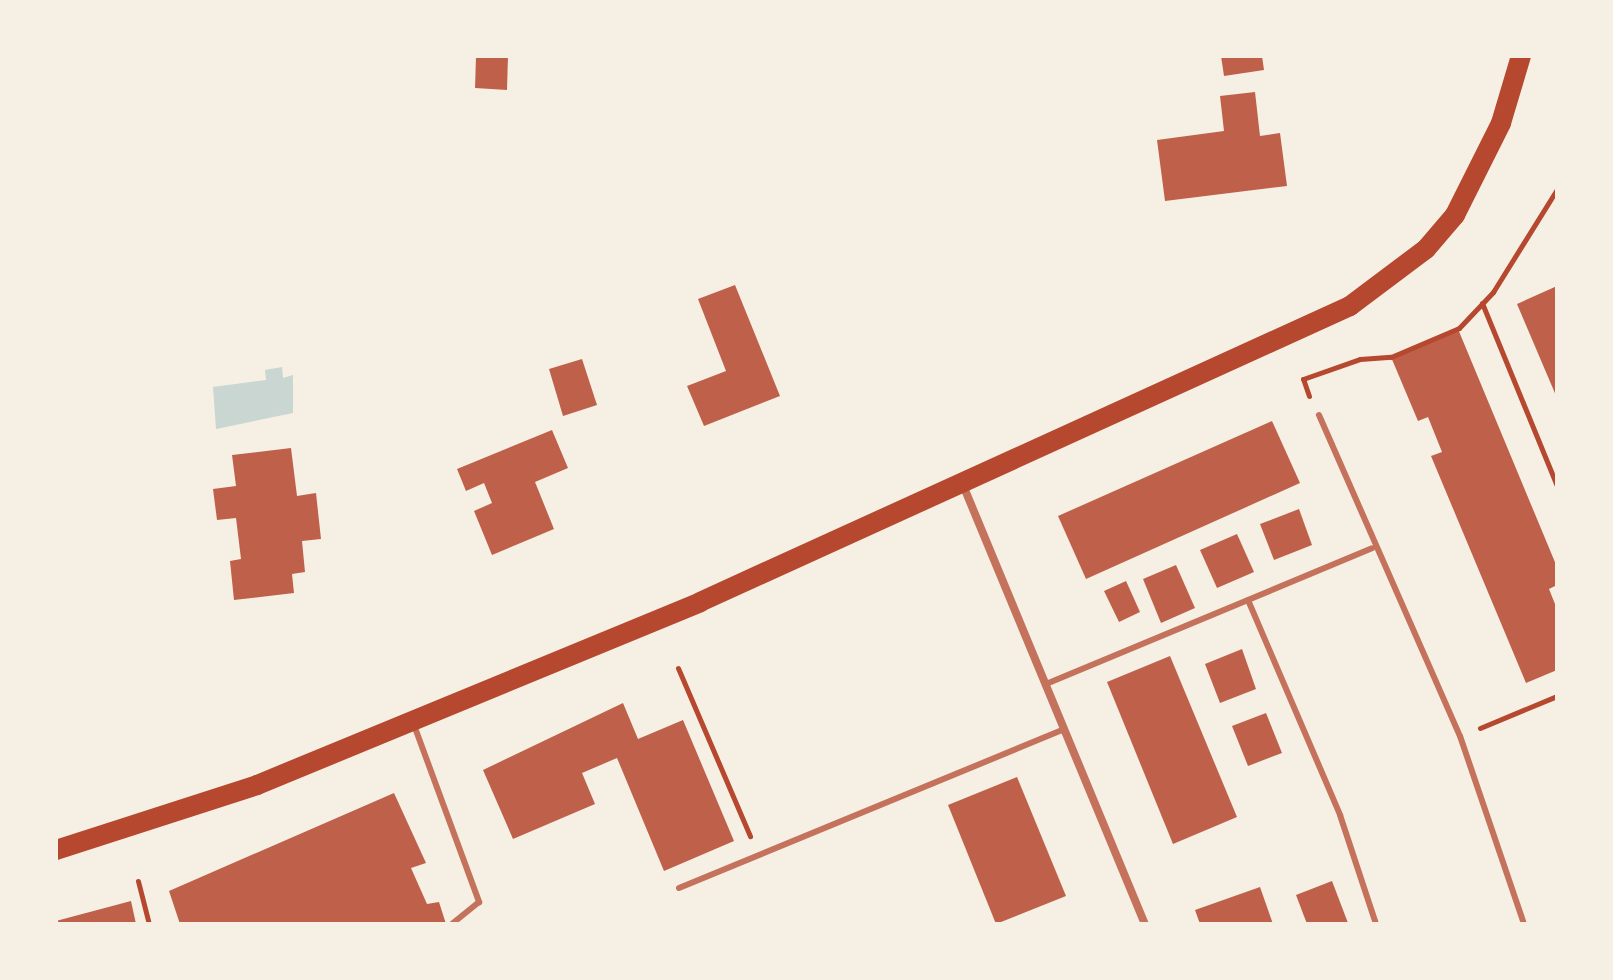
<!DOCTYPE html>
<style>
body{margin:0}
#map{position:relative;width:1613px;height:980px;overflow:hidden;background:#f6efe4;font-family:Cabin,sans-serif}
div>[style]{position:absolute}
.water>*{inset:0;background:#c9d6d2}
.building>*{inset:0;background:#bf614a}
.path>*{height:5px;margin:-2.5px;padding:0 2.5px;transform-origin:2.5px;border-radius:2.5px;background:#b5482f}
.service>*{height:6px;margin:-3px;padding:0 3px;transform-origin:3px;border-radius:3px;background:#c5725c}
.minor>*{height:8px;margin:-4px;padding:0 4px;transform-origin:4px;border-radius:4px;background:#c5725c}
.primary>*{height:20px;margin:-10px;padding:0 10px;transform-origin:10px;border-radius:10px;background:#b5482f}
span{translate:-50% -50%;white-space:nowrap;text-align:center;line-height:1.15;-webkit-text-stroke:7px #f6efe4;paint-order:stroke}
.frame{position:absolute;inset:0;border:58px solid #f6efe4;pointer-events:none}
</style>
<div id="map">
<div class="water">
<div style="clip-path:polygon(282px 367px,283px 378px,293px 375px,293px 413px,216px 429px,213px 387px,266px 380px,265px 370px)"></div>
</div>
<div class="building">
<div style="clip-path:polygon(476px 56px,508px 56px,507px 90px,475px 88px)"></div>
<div style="clip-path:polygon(1221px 56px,1262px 56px,1264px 70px,1224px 76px)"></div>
<div style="clip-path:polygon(1255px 92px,1260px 136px,1280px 133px,1287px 186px,1165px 201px,1157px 140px,1224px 131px,1220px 96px)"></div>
<div style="clip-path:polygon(735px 285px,780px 396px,704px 426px,687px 386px,726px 371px,698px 299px)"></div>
<div style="clip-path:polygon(1557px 286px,1557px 398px,1517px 304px)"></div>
<div style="clip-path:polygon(1458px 329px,1557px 567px,1557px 585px,1549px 589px,1557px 609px,1557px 670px,1526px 683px,1431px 456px,1442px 452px,1428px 417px,1418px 421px,1391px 357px)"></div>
<div style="clip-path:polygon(582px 359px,597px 405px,563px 416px,549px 369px)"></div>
<div style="clip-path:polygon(1272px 421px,1300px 483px,1086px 579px,1058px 516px)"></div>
<div style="clip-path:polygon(552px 430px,568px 468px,535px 482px,554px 529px,492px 555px,474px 511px,492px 503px,484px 483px,466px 491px,457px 469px)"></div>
<div style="clip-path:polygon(291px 448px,297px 496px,316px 493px,321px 539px,302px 541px,305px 572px,292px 574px,294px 593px,234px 600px,230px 561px,241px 559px,236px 518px,217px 520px,213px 489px,236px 486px,232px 455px)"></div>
<div style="clip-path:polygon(1299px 509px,1312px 545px,1274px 560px,1260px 524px)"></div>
<div style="clip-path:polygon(1237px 534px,1254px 572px,1217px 588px,1200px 550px)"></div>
<div style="clip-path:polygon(1176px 565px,1195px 608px,1161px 623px,1143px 579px)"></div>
<div style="clip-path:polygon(1126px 581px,1140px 612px,1119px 622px,1104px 591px)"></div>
<div style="clip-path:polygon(1242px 649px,1256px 689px,1220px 703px,1205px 664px)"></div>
<div style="clip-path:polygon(1170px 656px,1237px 817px,1173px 844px,1107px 682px)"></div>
<div style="clip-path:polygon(623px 703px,638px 739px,683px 720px,734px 841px,664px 871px,617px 758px,582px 773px,595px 804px,513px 839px,483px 770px)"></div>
<div style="clip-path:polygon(1266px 713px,1282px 753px,1248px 766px,1232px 726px)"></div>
<div style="clip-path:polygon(1017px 777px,1066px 896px,996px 924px,948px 805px)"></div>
<div style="clip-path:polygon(394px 793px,426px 863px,411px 868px,427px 904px,439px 902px,446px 924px,180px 924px,169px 891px)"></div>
<div style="clip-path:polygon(1332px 881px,1348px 923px,1307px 924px,1296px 895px)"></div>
<div style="clip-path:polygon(1260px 887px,1273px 924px,1200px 924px,1195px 910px)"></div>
<div style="clip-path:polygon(131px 901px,136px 924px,56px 924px,56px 921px)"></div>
</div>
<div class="path">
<div style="left:1482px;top:303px;width:198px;rotate:67.7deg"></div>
<div style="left:1309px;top:396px;width:18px;rotate:-109deg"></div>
<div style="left:1303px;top:379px;width:60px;rotate:-19.3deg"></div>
<div style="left:1360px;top:359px;width:31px;rotate:-4deg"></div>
<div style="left:1391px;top:357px;width:74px;rotate:-23.1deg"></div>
<div style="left:1459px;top:328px;width:50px;rotate:-46.6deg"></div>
<div style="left:1493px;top:292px;width:121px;rotate:-58.1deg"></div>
<div style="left:678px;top:668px;width:183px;rotate:66.8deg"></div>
<div style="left:1480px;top:728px;width:83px;rotate:-22.6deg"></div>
<div style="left:138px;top:881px;width:44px;rotate:75.7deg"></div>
</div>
<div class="service">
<div style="left:1319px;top:415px;width:351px;rotate:66.3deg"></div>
<div style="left:1460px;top:736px;width:199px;rotate:71.2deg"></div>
<div style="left:1248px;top:600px;width:234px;rotate:66.8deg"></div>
<div style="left:1340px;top:815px;width:115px;rotate:71.7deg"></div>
<div style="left:1046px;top:684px;width:353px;rotate:-22.6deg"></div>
<div style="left:414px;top:725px;width:189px;rotate:69.8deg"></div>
<div style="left:479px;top:902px;width:35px;rotate:141deg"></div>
<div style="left:679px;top:888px;width:417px;rotate:-22.4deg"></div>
</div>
<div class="minor">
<div style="left:963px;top:485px;width:475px;rotate:67.5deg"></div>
</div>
<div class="primary">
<div style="left:56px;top:850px;width:211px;rotate:-17.9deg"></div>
<div style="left:257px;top:785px;width:479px;rotate:-22.4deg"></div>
<div style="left:700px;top:602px;width:714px;rotate:-24.48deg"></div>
<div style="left:1350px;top:306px;width:95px;rotate:-36.9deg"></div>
<div style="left:1426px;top:249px;width:45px;rotate:-49.5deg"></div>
<div style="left:1455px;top:215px;width:103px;rotate:-63.4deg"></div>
<div style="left:1501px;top:123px;width:70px;rotate:-73.4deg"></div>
</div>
<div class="frame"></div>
</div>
